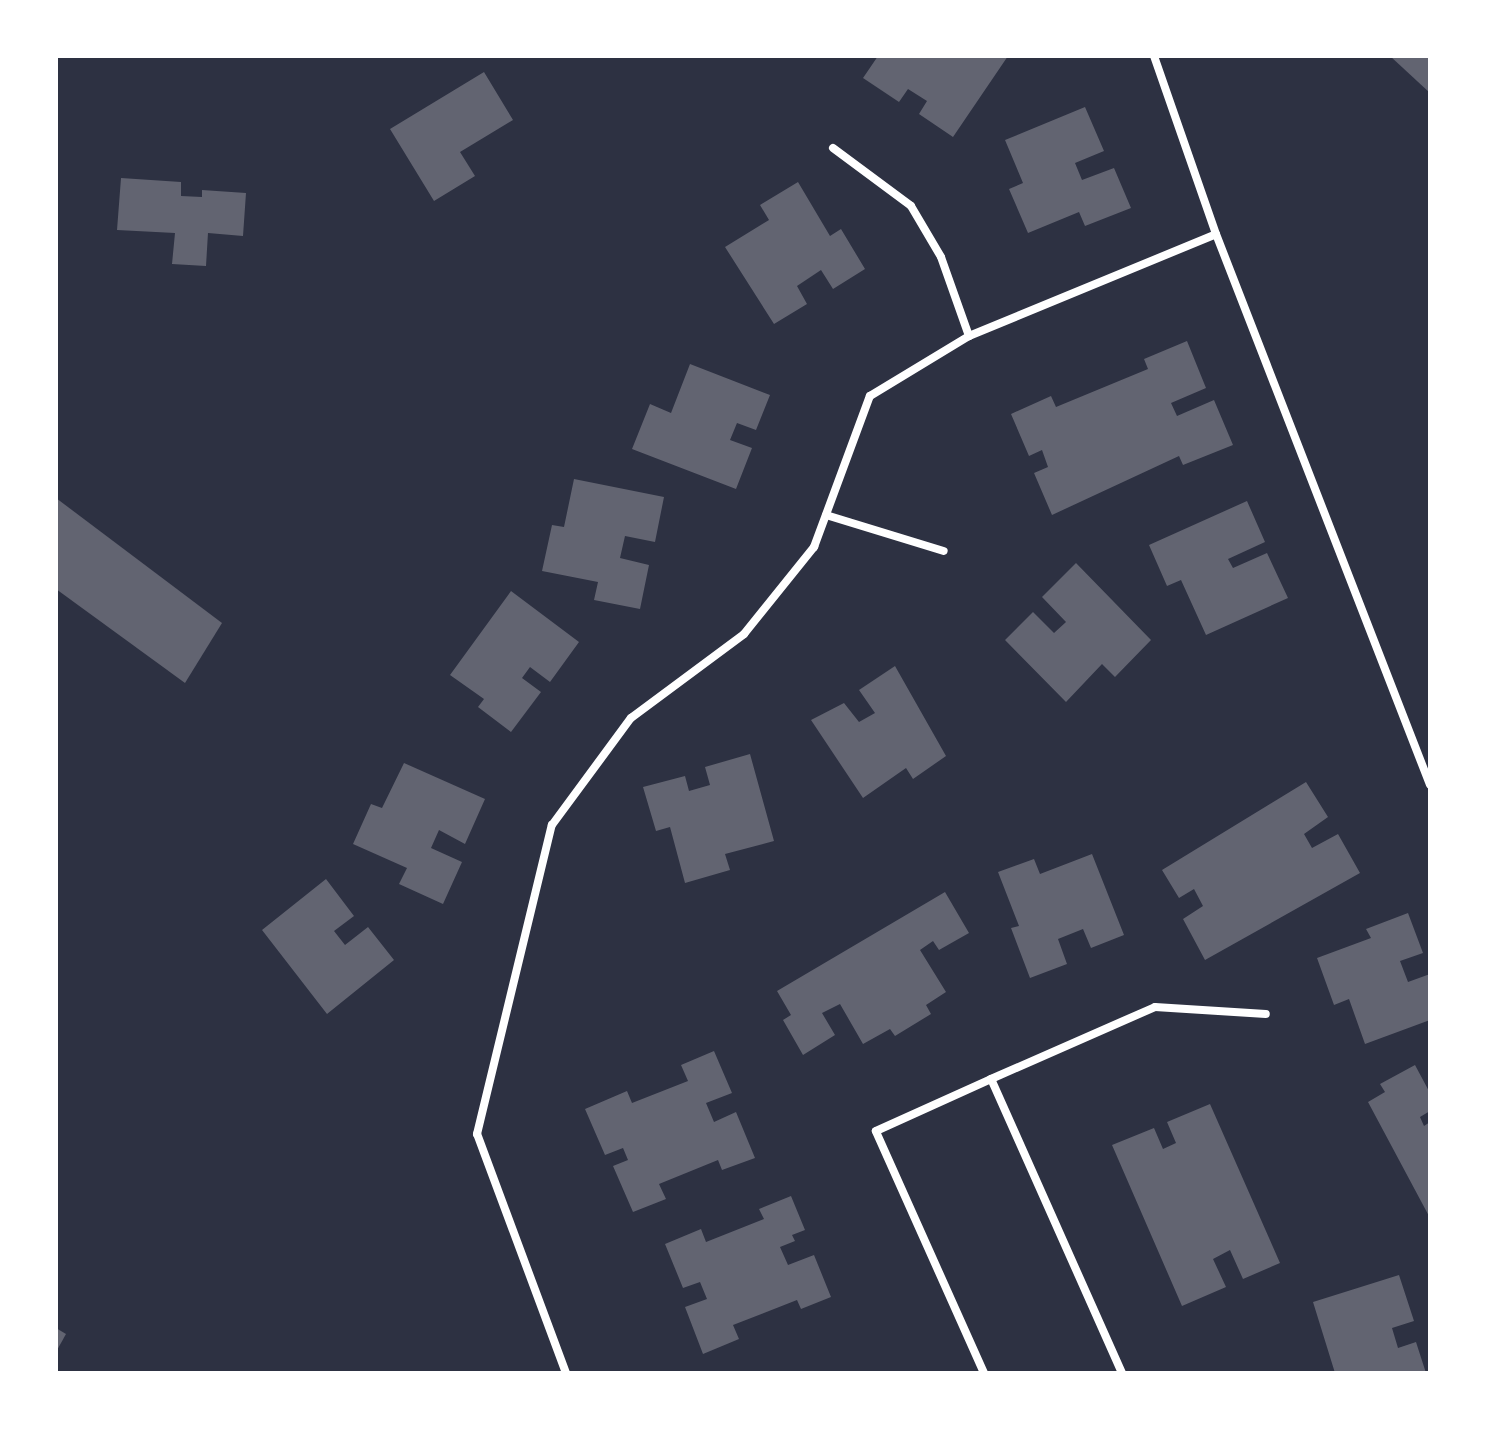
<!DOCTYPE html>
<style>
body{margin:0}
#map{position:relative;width:1486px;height:1429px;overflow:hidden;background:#2d3142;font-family:"Public Sans",sans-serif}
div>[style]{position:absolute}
.building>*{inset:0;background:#626471}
.minor>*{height:8px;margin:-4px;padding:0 4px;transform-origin:4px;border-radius:4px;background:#fff}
span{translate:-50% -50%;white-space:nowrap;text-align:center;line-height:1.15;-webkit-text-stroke:8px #fff;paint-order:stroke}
.frame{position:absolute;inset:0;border:58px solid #fff;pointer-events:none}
</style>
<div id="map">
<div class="building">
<div style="clip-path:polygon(878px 56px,1008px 56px,953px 137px,919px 114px,927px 101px,908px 89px,899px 102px,863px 78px)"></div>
<div style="clip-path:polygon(1390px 56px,1430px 56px,1430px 93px)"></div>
<div style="clip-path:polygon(484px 72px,513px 120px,460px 152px,475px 176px,434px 201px,390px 129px)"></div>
<div style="clip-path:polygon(1085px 107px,1104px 151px,1075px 163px,1082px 180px,1114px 168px,1131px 208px,1085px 226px,1079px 212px,1028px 233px,1009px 189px,1023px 183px,1005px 140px)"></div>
<div style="clip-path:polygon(121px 178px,181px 182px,181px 196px,202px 197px,202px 190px,246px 193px,243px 236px,208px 233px,206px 266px,172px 264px,175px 233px,117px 230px)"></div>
<div style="clip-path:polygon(798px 182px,830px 236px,841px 229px,865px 269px,833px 289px,821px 270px,797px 286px,807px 304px,774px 324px,725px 247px,769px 220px,760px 205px)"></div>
<div style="clip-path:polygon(1187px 341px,1206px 388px,1171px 403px,1177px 416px,1214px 400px,1233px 445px,1183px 465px,1179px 456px,1052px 515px,1034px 473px,1048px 467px,1042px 450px,1029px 456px,1011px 414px,1051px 396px,1056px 407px,1148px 369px,1144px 359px)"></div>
<div style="clip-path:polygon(690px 364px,770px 395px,756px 430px,737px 423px,730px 440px,752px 448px,736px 489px,632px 449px,650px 404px,671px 413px)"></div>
<div style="clip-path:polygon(574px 479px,664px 497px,655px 542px,625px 536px,620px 558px,649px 565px,640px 609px,594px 600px,598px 582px,542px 571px,552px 525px,564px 527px)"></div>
<div style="clip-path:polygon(56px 498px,222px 623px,185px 683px,56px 589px)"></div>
<div style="clip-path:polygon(1247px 501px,1265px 542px,1228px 559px,1233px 568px,1267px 553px,1288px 598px,1206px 635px,1181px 580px,1167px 586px,1149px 545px)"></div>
<div style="clip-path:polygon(1076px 563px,1151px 640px,1115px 677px,1102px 664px,1066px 702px,1005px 640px,1033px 612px,1054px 633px,1066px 622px,1042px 597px)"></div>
<div style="clip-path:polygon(511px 591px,579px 642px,550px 682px,530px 667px,522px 678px,541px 692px,511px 732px,478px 707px,484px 699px,450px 675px)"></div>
<div style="clip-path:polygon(895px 666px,946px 756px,913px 779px,906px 768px,863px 798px,811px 720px,844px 703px,859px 722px,875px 713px,859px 690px)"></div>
<div style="clip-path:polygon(750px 754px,774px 841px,725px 854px,730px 870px,685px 883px,670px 827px,656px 831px,643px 787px,685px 776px,689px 791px,710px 785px,705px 767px)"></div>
<div style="clip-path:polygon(404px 763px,485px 799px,465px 844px,439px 830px,431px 848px,462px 862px,443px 904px,399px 884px,407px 868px,353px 844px,371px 804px,382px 808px)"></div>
<div style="clip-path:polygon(1306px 782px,1328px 817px,1304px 834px,1312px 848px,1338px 834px,1360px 873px,1205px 960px,1183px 919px,1203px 906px,1194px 889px,1179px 898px,1162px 870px)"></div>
<div style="clip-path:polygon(1092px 854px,1124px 935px,1091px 948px,1083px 929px,1058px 939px,1067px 964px,1030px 978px,1011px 928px,1019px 926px,998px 872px,1034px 859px,1040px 874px)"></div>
<div style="clip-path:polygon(326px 879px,354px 916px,334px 931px,345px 945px,368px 927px,394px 960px,327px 1014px,262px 930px)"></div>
<div style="clip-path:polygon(945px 892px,969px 933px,939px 950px,933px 941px,920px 950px,946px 992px,926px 1005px,931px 1014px,895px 1036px,890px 1029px,863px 1044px,840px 1004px,822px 1013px,835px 1035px,803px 1055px,783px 1020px,791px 1015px,777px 991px)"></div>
<div style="clip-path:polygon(1408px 913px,1423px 953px,1400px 961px,1408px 982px,1430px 974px,1430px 1020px,1365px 1044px,1349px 999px,1334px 1005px,1317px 958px,1371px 938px,1366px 929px)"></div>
<div style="clip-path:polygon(714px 1051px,732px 1093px,706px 1103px,714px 1122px,736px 1112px,755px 1158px,722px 1170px,718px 1160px,659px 1184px,666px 1199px,633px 1212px,613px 1166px,628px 1160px,623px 1148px,605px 1155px,585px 1109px,627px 1091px,632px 1103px,688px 1081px,681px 1065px)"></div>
<div style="clip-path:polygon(1415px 1065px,1430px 1093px,1430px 1111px,1420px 1117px,1424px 1126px,1430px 1122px,1430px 1218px,1368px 1102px,1385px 1092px,1380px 1084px)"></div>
<div style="clip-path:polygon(1210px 1104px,1280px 1263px,1243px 1279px,1230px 1250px,1213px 1259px,1226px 1287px,1182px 1306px,1112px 1145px,1154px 1128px,1163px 1149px,1176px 1143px,1167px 1122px)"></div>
<div style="clip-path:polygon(791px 1196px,805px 1230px,792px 1235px,795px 1241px,780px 1247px,788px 1265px,814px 1255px,831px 1297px,801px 1309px,797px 1300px,733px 1325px,739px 1339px,703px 1354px,685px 1307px,707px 1299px,700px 1282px,683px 1288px,665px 1244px,701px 1229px,706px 1242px,764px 1219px,759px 1209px)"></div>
<div style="clip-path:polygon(1399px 1275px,1414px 1321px,1392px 1328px,1398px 1348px,1416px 1342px,1426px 1373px,1335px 1373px,1313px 1302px)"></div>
<div style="clip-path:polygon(56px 1328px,66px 1334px,56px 1352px)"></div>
</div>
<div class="minor">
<div style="left:1154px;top:56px;width:188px;rotate:70.8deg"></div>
<div style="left:1216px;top:234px;width:591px;rotate:68.77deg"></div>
<div style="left:833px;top:148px;width:97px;rotate:36.6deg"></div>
<div style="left:911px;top:206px;width:59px;rotate:59.5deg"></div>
<div style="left:941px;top:257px;width:84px;rotate:70.5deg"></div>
<div style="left:826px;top:515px;width:123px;rotate:17deg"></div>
<div style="left:566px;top:1373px;width:255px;rotate:-110.4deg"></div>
<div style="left:477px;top:1134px;width:318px;rotate:-76.4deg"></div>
<div style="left:552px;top:825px;width:133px;rotate:-53.6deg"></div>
<div style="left:631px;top:718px;width:141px;rotate:-36.6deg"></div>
<div style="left:744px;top:634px;width:112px;rotate:-51.2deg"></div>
<div style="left:814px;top:547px;width:161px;rotate:-69.7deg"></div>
<div style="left:870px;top:396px;width:116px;rotate:-31.2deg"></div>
<div style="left:969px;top:336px;width:267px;rotate:-22.4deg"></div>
<div style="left:984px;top:1373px;width:265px;rotate:-114.1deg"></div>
<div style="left:876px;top:1131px;width:126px;rotate:-24.3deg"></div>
<div style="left:1122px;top:1373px;width:322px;rotate:-114deg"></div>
<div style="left:991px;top:1079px;width:179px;rotate:-23.7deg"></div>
<div style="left:1155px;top:1007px;width:111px;rotate:3.6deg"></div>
</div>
<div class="frame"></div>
</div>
